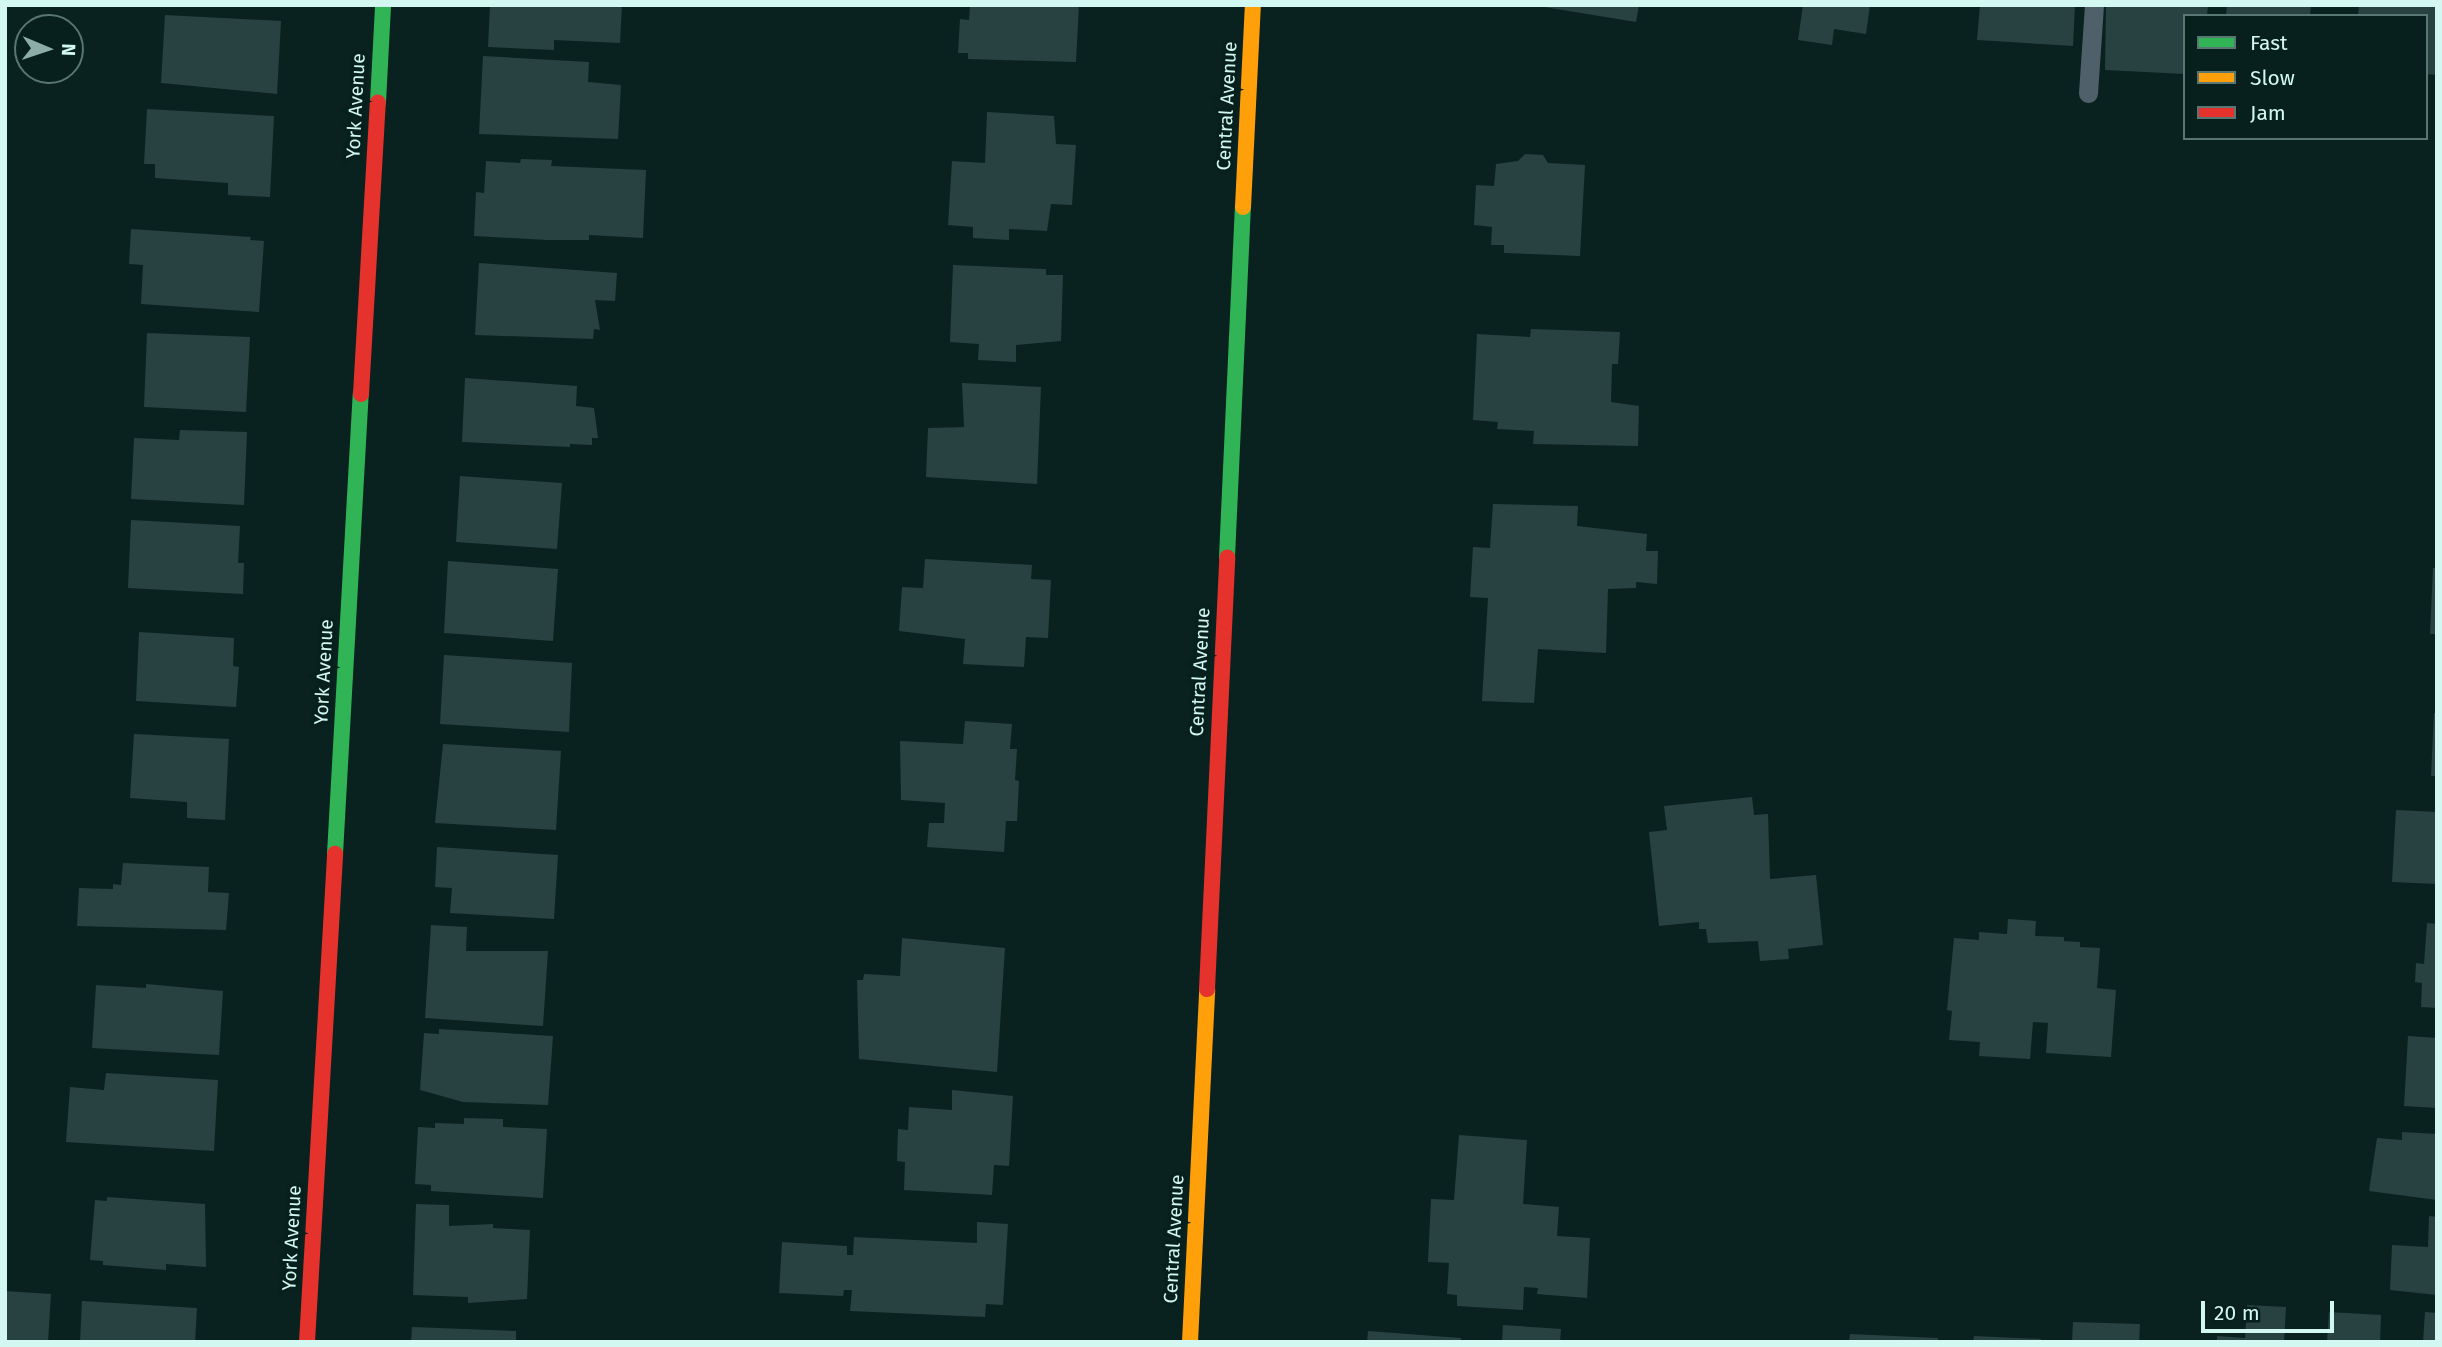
<!DOCTYPE html>
<style>
body{margin:0}
#map{position:relative;width:2442px;height:1347px;overflow:hidden;background:#0a221f;font-family:"Fira Sans",sans-serif}
div>[style]{position:absolute}
.building>*{inset:0;background:#284241}
.lane>*{height:19px;margin:-9.5px;padding:0 9.5px;transform-origin:9.5px;border-radius:9.5px;background:#4f606a}
.fast>*{height:16px;margin:-8px;padding:0 8px;transform-origin:8px;border-radius:8px;background:#30b455}
.slow>*{height:16px;margin:-8px;padding:0 8px;transform-origin:8px;border-radius:8px;background:#ff9f0a}
.jam>*{height:16px;margin:-8px;padding:0 8px;transform-origin:8px;border-radius:8px;background:#e5322d}
span{translate:-50% -50%;white-space:nowrap;text-align:center;line-height:1.15;-webkit-text-stroke:7px #07201d;paint-order:stroke}
.street-label{font-size:19px;color:#d2f8f1}
.frame{position:absolute;inset:0;border:7px solid #d2f8f1;pointer-events:none}
.legend{position:absolute;left:2183px;top:14px;width:245px;height:126px;box-sizing:border-box;background:#07201d;border:2px solid #587672;margin:0;padding:9px 12px;list-style:none;font-size:21px;color:#d2f8f1}
.legend li{display:flex;align-items:center;gap:14px;height:35px}
.legend b{width:35px;border:2px solid #587672}
.north{position:absolute;left:14px;top:14px;width:70px;height:70px;box-sizing:border-box;background:#07201d;border:2px solid #587672;border-radius:50%;rotate:92deg;font-size:19px;font-weight:700;line-height:28px;text-align:center;color:#d2f8f1}
.north::after{content:'';display:block;margin:auto;width:24px;height:32px;background:#8cada8;clip-path:polygon(50% 0,100% 100%,50% 72%,0 100%)}
.scale{position:absolute;left:2201px;top:1301px;width:133px;height:32px;box-sizing:border-box;border:4px solid #d2f8f1;border-top:0;padding-left:9px;font-size:21px;line-height:24px;white-space:nowrap;color:#d2f8f1;-webkit-text-stroke:5px #07201d;paint-order:stroke}
</style>
<div id="map">
<div class="building">
<div style="clip-path:polygon(490px 5px,622px 5px,620px 43px,554px 40px,554px 50px,488px 47px)"></div>
<div style="clip-path:polygon(970px 5px,1079px 5px,1076px 62px,968px 59px,968px 53px,958px 53px,960px 19px,969px 20px)"></div>
<div style="clip-path:polygon(1532px 5px,1639px 5px,1636px 22px)"></div>
<div style="clip-path:polygon(1803px 5px,1870px 5px,1866px 34px,1834px 29px,1832px 45px,1798px 40px)"></div>
<div style="clip-path:polygon(1980px 5px,2075px 5px,2073px 46px,1977px 40px)"></div>
<div style="clip-path:polygon(2106px 5px,2208px 5px,2207px 16px,2185px 16px,2185px 74px,2105px 70px)"></div>
<div style="clip-path:polygon(2227px 5px,2311px 5px,2310px 16px,2226px 16px)"></div>
<div style="clip-path:polygon(2359px 5px,2437px 5px,2437px 75px,2426px 74px,2426px 16px,2358px 16px)"></div>
<div style="clip-path:polygon(165px 15px,281px 21px,277px 94px,161px 83px)"></div>
<div style="clip-path:polygon(483px 56px,589px 62px,588px 82px,621px 85px,618px 139px,479px 134px)"></div>
<div style="clip-path:polygon(147px 109px,274px 116px,270px 197px,228px 195px,228px 183px,155px 178px,155px 164px,144px 164px)"></div>
<div style="clip-path:polygon(987px 112px,1054px 116px,1056px 144px,1076px 145px,1072px 205px,1051px 204px,1047px 231px,1009px 229px,1009px 240px,973px 238px,973px 227px,948px 225px,952px 161px,985px 163px)"></div>
<div style="clip-path:polygon(1525px 154px,1543px 155px,1548px 163px,1585px 165px,1580px 256px,1504px 253px,1504px 245px,1491px 245px,1492px 227px,1474px 225px,1476px 185px,1494px 186px,1496px 164px,1518px 161px)"></div>
<div style="clip-path:polygon(521px 159px,552px 160px,551px 166px,646px 170px,643px 238px,589px 235px,589px 240px,547px 240px,474px 236px,476px 192px,484px 193px,486px 161px,520px 163px)"></div>
<div style="clip-path:polygon(131px 229px,251px 237px,250px 240px,264px 241px,259px 312px,141px 304px,143px 265px,129px 264px)"></div>
<div style="clip-path:polygon(479px 263px,617px 273px,615px 301px,595px 300px,600px 330px,594px 329px,593px 339px,475px 335px)"></div>
<div style="clip-path:polygon(953px 265px,1046px 269px,1046px 275px,1063px 275px,1061px 341px,1016px 345px,1016px 362px,978px 360px,979px 344px,950px 342px)"></div>
<div style="clip-path:polygon(1531px 329px,1620px 332px,1618px 364px,1612px 364px,1611px 402px,1639px 406px,1638px 446px,1533px 444px,1534px 431px,1497px 429px,1498px 422px,1473px 420px,1477px 334px,1530px 337px)"></div>
<div style="clip-path:polygon(147px 333px,250px 337px,246px 412px,144px 407px)"></div>
<div style="clip-path:polygon(465px 378px,577px 386px,576px 406px,594px 408px,598px 438px,592px 438px,592px 445px,570px 444px,570px 447px,462px 442px)"></div>
<div style="clip-path:polygon(962px 383px,1041px 387px,1037px 484px,926px 477px,928px 428px,964px 427px)"></div>
<div style="clip-path:polygon(180px 430px,247px 432px,244px 505px,131px 499px,134px 438px,179px 440px)"></div>
<div style="clip-path:polygon(460px 476px,562px 483px,557px 549px,456px 542px)"></div>
<div style="clip-path:polygon(1493px 504px,1578px 506px,1577px 526px,1647px 534px,1646px 551px,1658px 551px,1657px 584px,1636px 582px,1636px 588px,1608px 589px,1606px 653px,1538px 649px,1534px 703px,1482px 701px,1488px 598px,1470px 597px,1473px 547px,1490px 548px)"></div>
<div style="clip-path:polygon(131px 520px,240px 526px,238px 563px,244px 563px,243px 594px,128px 588px)"></div>
<div style="clip-path:polygon(925px 559px,1032px 565px,1031px 579px,1051px 580px,1048px 638px,1026px 637px,1024px 667px,963px 664px,965px 639px,899px 631px,902px 587px,923px 588px)"></div>
<div style="clip-path:polygon(448px 561px,558px 569px,553px 641px,444px 633px)"></div>
<div style="clip-path:polygon(2433px 568px,2437px 568px,2437px 634px,2430px 634px)"></div>
<div style="clip-path:polygon(139px 632px,234px 638px,233px 666px,239px 667px,236px 707px,136px 701px)"></div>
<div style="clip-path:polygon(444px 655px,572px 663px,569px 732px,440px 724px)"></div>
<div style="clip-path:polygon(2434px 713px,2437px 713px,2437px 776px,2431px 776px)"></div>
<div style="clip-path:polygon(965px 721px,1012px 724px,1010px 749px,1017px 749px,1015px 780px,1019px 781px,1017px 821px,1006px 821px,1004px 852px,927px 847px,929px 823px,944px 823px,945px 803px,901px 800px,900px 741px,963px 744px)"></div>
<div style="clip-path:polygon(134px 734px,229px 739px,225px 820px,187px 818px,187px 802px,130px 798px)"></div>
<div style="clip-path:polygon(443px 744px,561px 751px,556px 830px,435px 823px)"></div>
<div style="clip-path:polygon(1752px 797px,1754px 815px,1768px 814px,1770px 879px,1816px 875px,1823px 945px,1788px 949px,1789px 959px,1760px 961px,1758px 941px,1708px 943px,1706px 929px,1699px 929px,1699px 922px,1659px 926px,1649px 832px,1667px 830px,1664px 806px)"></div>
<div style="clip-path:polygon(2396px 810px,2437px 812px,2437px 884px,2392px 882px)"></div>
<div style="clip-path:polygon(437px 847px,558px 855px,554px 919px,450px 913px,452px 888px,435px 887px)"></div>
<div style="clip-path:polygon(123px 863px,209px 867px,208px 892px,229px 893px,226px 930px,77px 926px,79px 888px,113px 889px,113px 884px,121px 885px)"></div>
<div style="clip-path:polygon(2008px 919px,2036px 921px,2035px 936px,2064px 937px,2064px 941px,2080px 942px,2080px 947px,2100px 948px,2097px 988px,2116px 990px,2111px 1057px,2046px 1053px,2048px 1023px,2033px 1022px,2030px 1059px,1979px 1056px,1980px 1042px,1949px 1040px,1952px 1011px,1947px 1010px,1954px 938px,1979px 940px,1979px 932px,2007px 934px)"></div>
<div style="clip-path:polygon(2427px 923px,2437px 924px,2437px 1008px,2421px 1007px,2422px 983px,2415px 982px,2416px 963px,2424px 964px)"></div>
<div style="clip-path:polygon(431px 925px,467px 927px,466px 951px,548px 951px,543px 1026px,425px 1018px)"></div>
<div style="clip-path:polygon(902px 938px,1005px 948px,997px 1072px,859px 1059px,857px 980px,863px 980px,864px 974px,900px 976px)"></div>
<div style="clip-path:polygon(146px 984px,223px 991px,219px 1055px,92px 1048px,96px 985px,146px 988px)"></div>
<div style="clip-path:polygon(439px 1029px,553px 1036px,548px 1105px,463px 1102px,420px 1090px,424px 1033px,439px 1034px)"></div>
<div style="clip-path:polygon(2408px 1036px,2437px 1038px,2437px 1108px,2404px 1106px)"></div>
<div style="clip-path:polygon(106px 1073px,218px 1080px,214px 1151px,66px 1142px,70px 1087px,104px 1090px)"></div>
<div style="clip-path:polygon(952px 1090px,1013px 1096px,1009px 1166px,994px 1165px,992px 1195px,904px 1190px,905px 1162px,897px 1161px,898px 1129px,908px 1130px,909px 1107px,952px 1110px)"></div>
<div style="clip-path:polygon(464px 1118px,503px 1119px,503px 1127px,547px 1129px,543px 1198px,431px 1191px,431px 1185px,415px 1184px,418px 1127px,435px 1128px,435px 1123px,464px 1124px)"></div>
<div style="clip-path:polygon(2402px 1132px,2437px 1134px,2437px 1200px,2369px 1191px,2377px 1138px,2402px 1140px)"></div>
<div style="clip-path:polygon(1459px 1135px,1527px 1140px,1523px 1204px,1559px 1207px,1557px 1236px,1590px 1238px,1587px 1298px,1537px 1294px,1538px 1288px,1524px 1287px,1523px 1310px,1457px 1306px,1457px 1295px,1447px 1294px,1449px 1263px,1428px 1262px,1431px 1199px,1454px 1200px)"></div>
<div style="clip-path:polygon(107px 1197px,205px 1204px,206px 1267px,166px 1264px,166px 1270px,103px 1265px,103px 1261px,90px 1260px,95px 1200px,107px 1201px)"></div>
<div style="clip-path:polygon(416px 1204px,449px 1205px,449px 1226px,493px 1224px,493px 1228px,530px 1230px,527px 1299px,468px 1303px,468px 1297px,413px 1295px)"></div>
<div style="clip-path:polygon(2429px 1216px,2437px 1217px,2437px 1295px,2390px 1290px,2392px 1245px,2428px 1247px)"></div>
<div style="clip-path:polygon(977px 1222px,1008px 1224px,1003px 1305px,986px 1304px,985px 1317px,850px 1311px,852px 1290px,844px 1290px,843px 1296px,779px 1293px,782px 1242px,847px 1246px,847px 1255px,853px 1255px,854px 1237px,977px 1243px)"></div>
<div style="clip-path:polygon(5px 1291px,51px 1294px,48px 1342px,5px 1342px)"></div>
<div style="clip-path:polygon(82px 1301px,197px 1308px,195px 1342px,80px 1342px)"></div>
<div style="clip-path:polygon(2247px 1305px,2286px 1307px,2284px 1342px,2217px 1342px,2217px 1336px,2245px 1338px)"></div>
<div style="clip-path:polygon(2329px 1312px,2381px 1315px,2380px 1342px,2327px 1342px)"></div>
<div style="clip-path:polygon(2425px 1312px,2437px 1313px,2437px 1342px,2423px 1342px)"></div>
<div style="clip-path:polygon(2073px 1322px,2140px 1324px,2139px 1342px,2072px 1342px)"></div>
<div style="clip-path:polygon(1503px 1325px,1561px 1329px,1560px 1342px,1502px 1342px)"></div>
<div style="clip-path:polygon(412px 1327px,516px 1331px,516px 1342px,411px 1342px)"></div>
<div style="clip-path:polygon(1368px 1331px,1461px 1338px,1461px 1342px,1367px 1342px)"></div>
<div style="clip-path:polygon(1850px 1334px,1938px 1338px,1938px 1342px,1849px 1342px)"></div>
<div style="clip-path:polygon(1974px 1336px,2041px 1339px,2041px 1342px,1973px 1342px)"></div>
</div>
<div class="lane">
<div style="left:2088px;top:93px;width:88px;rotate:-86.1deg"></div>
</div>
<div class="fast">
<div style="left:378px;top:102px;width:97px;rotate:-87deg"></div>
<div style="left:1227px;top:557px;width:350px;rotate:-87.4deg"></div>
<div style="left:335px;top:854px;width:461px;rotate:-86.8deg"></div>
</div>
<div class="slow">
<div style="left:1243px;top:207px;width:202px;rotate:-87.2deg"></div>
<div style="left:1190px;top:1342px;width:353px;rotate:-87.2deg"></div>
</div>
<div class="jam">
<div style="left:361px;top:394px;width:292px;rotate:-86.7deg"></div>
<div style="left:1207px;top:989px;width:432px;rotate:-87.3deg"></div>
<div style="left:307px;top:1342px;width:489px;rotate:-86.7deg"></div>
</div>
<div class="street-label">
<span style="left:356px;top:106px;rotate:-87deg">York Avenue</span>
<span style="left:1227px;top:106px;rotate:-87deg">Central Avenue</span>
<span style="left:324px;top:672px;rotate:-87deg">York Avenue</span>
<span style="left:1200px;top:672px;rotate:-87deg">Central Avenue</span>
<span style="left:292px;top:1238px;rotate:-87deg">York Avenue</span>
<span style="left:1174px;top:1239px;rotate:-87deg">Central Avenue</span>
</div>
<div class="frame"></div>
<ul class="legend">
<li><b style="height:9px;background:#30b455"></b>Fast</li>
<li><b style="height:9px;background:#ff9f0a"></b>Slow</li>
<li><b style="height:9px;background:#e5322d"></b>Jam</li>
</ul>
<div class="north">N</div>
<div class="scale">20 m</div>
</div>
